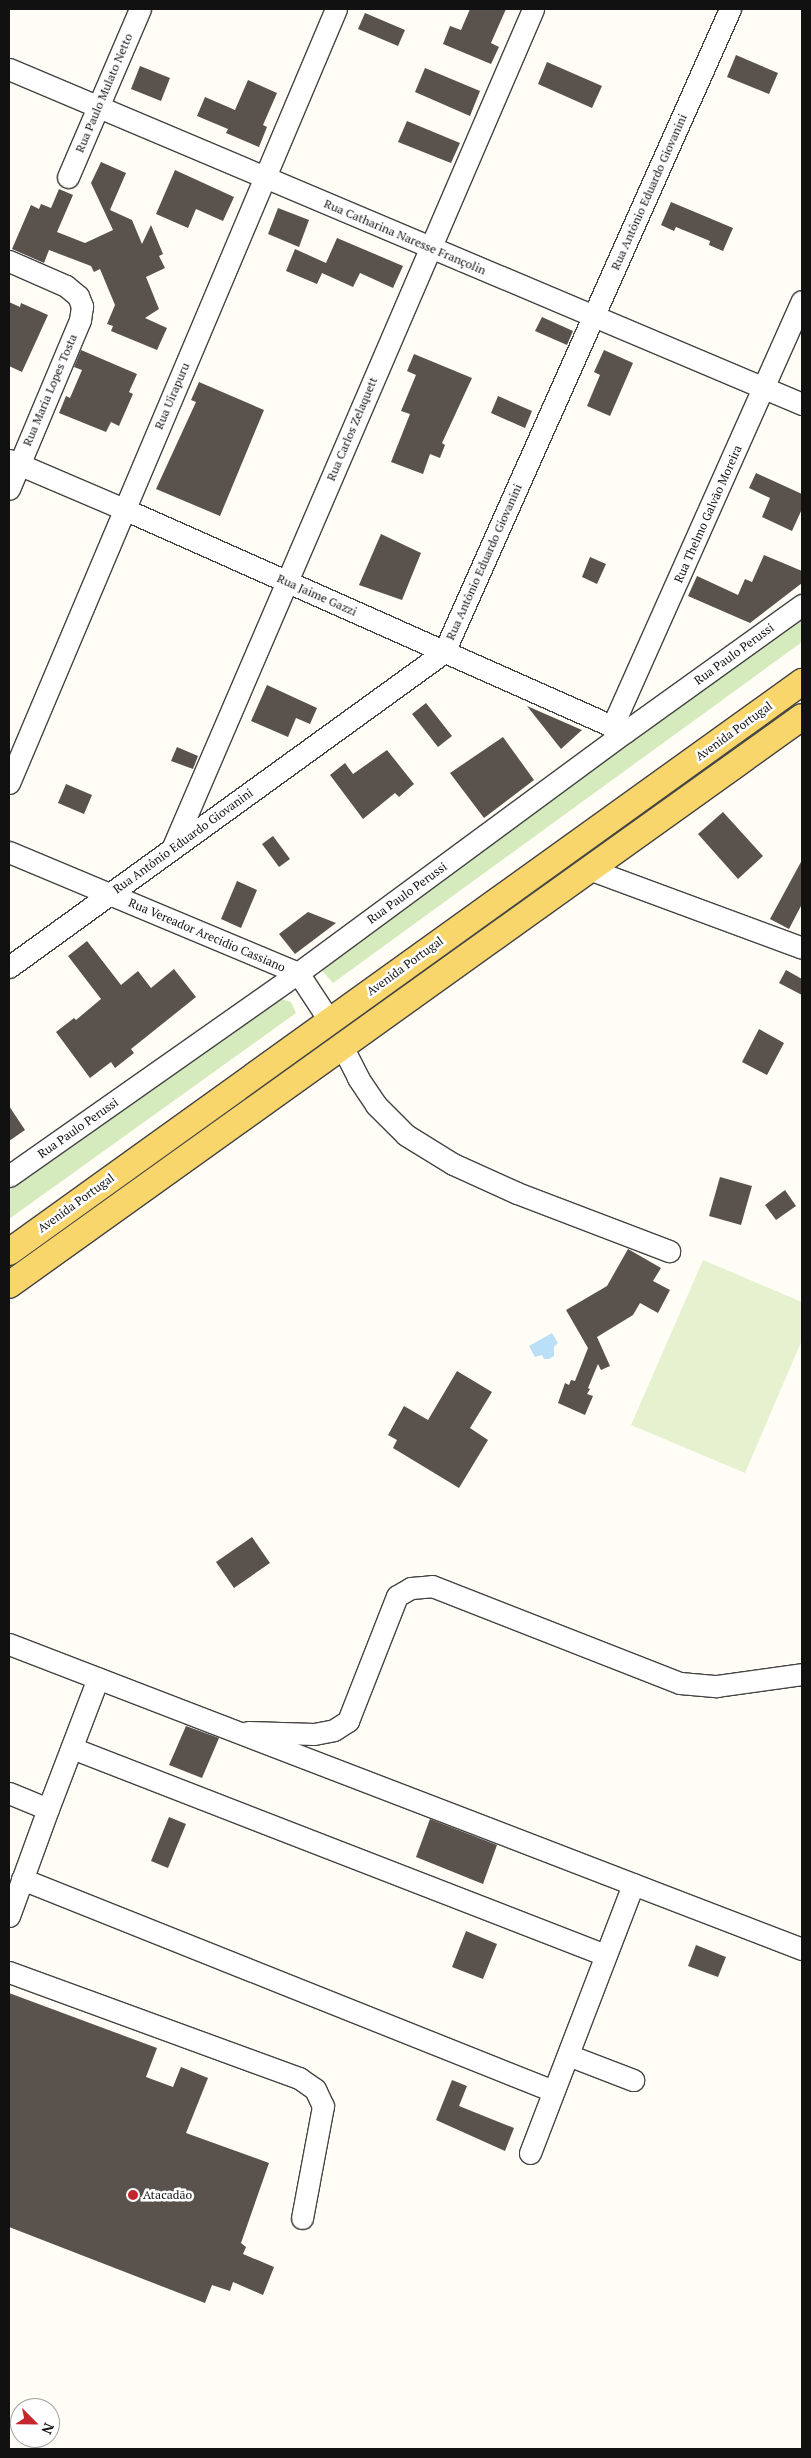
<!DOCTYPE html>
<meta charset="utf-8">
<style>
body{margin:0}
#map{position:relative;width:811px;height:2458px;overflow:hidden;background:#fffdf5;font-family:"PT Serif",serif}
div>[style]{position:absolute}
.green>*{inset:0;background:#d5ebbd}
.pitch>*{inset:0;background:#e6f2cf}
.water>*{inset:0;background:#b9e0f7}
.building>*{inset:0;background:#5a524d}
.roads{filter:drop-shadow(1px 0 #444) drop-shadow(-1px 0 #444) drop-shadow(0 1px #444) drop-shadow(0 -1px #444)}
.minor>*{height:21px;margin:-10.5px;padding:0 10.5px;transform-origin:10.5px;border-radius:10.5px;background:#fff}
.major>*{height:26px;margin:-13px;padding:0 13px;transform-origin:13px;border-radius:13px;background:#f9d66b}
.dots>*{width:14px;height:14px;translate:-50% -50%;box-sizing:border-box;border:2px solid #fff;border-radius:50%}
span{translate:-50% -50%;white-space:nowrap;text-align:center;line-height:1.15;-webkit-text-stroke:5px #fff;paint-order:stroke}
.street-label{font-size:12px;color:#111}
.poi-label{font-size:12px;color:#111}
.left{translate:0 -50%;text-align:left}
.frame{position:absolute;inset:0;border:10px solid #111;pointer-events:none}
.north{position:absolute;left:10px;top:2398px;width:50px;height:50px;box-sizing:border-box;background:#fff;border:1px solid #a0a0a0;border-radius:50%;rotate:113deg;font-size:14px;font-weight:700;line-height:20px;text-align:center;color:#111}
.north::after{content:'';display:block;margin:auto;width:18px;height:22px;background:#c4262e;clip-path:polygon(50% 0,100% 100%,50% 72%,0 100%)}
</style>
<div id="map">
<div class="green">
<div style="clip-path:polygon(802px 616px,802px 642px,333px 983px,320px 968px)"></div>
<div style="clip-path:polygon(281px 999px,291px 1002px,296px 1013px,9px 1219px,9px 1191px)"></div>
</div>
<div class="pitch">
<div style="clip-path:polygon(703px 1260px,802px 1302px,802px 1340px,745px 1473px,631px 1425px)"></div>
</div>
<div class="water">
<div style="clip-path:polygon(552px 1333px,558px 1343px,554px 1347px,554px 1356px,549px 1359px,544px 1359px,542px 1355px,535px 1357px,529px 1346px)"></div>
</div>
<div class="building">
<div style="clip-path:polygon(470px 9px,506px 9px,491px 43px,499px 47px,491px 64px,443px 44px,450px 26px,461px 30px)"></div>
<div style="clip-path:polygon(365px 13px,405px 30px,398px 46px,358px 29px)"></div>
<div style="clip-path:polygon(736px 55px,778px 73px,769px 94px,727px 77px)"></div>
<div style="clip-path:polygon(547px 62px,602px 86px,592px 108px,538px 84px)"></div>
<div style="clip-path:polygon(140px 66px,170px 78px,161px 101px,131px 89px)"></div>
<div style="clip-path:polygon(425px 68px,480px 91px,470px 116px,415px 92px)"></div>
<div style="clip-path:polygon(248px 80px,277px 93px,263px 125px,267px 127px,259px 147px,226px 133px,228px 129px,197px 116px,205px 97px,235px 110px)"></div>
<div style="clip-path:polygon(407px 121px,460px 143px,451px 163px,398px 142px)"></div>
<div style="clip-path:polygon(101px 162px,126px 173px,110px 210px,132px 220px,142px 244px,151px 225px,163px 254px,159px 256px,165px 268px,146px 277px,159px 309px,145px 318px,167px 328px,157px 350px,111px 331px,113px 326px,107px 324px,115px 305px,100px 269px,94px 272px,91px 266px,49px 250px,44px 263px,12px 249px,31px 205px,39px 209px,41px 204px,51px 208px,59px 189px,73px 195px,57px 232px,85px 243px,113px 230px,91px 183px)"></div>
<div style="clip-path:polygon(175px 170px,234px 197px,223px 221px,196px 209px,188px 228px,156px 214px)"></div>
<div style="clip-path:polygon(671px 202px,733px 228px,723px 251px,709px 245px,710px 241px,676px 227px,674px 231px,661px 225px)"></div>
<div style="clip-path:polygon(278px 208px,309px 220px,299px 247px,268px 234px)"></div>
<div style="clip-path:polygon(337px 238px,403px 266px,393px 288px,360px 273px,353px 287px,322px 273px,317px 284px,286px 271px,295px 249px,326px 263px)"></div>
<div style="clip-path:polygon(9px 302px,20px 307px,21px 303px,48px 315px,22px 372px,9px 366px)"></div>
<div style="clip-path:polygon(542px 317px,573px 331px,567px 345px,535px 331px)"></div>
<div style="clip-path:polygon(81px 350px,137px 374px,129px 392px,133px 394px,119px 426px,111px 422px,106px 432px,59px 413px,66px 396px,70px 398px,82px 370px,74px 367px)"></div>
<div style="clip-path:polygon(604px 350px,633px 363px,610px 416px,587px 406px,600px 375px,594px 372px)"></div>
<div style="clip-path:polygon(414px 354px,472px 378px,442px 443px,445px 445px,440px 458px,430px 454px,423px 474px,391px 462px,410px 414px,401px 411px,416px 375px,407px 371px)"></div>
<div style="clip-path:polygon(199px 382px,264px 410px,220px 516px,156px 489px,196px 402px,191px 400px)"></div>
<div style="clip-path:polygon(498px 396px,532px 411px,525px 428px,491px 413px)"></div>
<div style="clip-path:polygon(756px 473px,802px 494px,802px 509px,792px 531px,762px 517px,770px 498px,749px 488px)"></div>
<div style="clip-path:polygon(381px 534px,421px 553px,402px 600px,359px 585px)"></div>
<div style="clip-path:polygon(764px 555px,802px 571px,802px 583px,750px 623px,688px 596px,697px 576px,738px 595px,745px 579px,752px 582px)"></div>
<div style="clip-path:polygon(590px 557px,606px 564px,597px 584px,582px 577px)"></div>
<div style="clip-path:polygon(267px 685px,317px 708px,310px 724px,296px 718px,288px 737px,251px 721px)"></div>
<div style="clip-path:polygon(426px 703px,452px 736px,438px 747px,412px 714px)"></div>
<div style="clip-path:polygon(527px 706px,582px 730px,561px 749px)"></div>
<div style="clip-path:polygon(503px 737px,534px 780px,484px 818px,450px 773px)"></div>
<div style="clip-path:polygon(177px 747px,198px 756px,193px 769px,171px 761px)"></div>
<div style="clip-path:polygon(387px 750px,414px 784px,399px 797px,395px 793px,363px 819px,330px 775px,345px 763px,353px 774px)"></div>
<div style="clip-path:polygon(66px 784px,92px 795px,84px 814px,58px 803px)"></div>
<div style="clip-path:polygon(723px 812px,763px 856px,738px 879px,698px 834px)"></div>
<div style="clip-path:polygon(273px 836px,290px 859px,279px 867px,262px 844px)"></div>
<div style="clip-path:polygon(802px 860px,802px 904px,789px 929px,770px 919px)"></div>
<div style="clip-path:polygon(237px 881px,257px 890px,241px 928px,221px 919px)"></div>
<div style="clip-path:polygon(308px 912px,336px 923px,295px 954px,279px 934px)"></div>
<div style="clip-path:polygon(87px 941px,121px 985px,138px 971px,151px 988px,174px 969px,196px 997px,131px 1049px,134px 1053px,115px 1068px,111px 1062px,90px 1078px,56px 1032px,74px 1018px,76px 1020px,101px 999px,68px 956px)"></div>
<div style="clip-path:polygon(786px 970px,802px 979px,802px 995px,779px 983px)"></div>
<div style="clip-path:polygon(759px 1029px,784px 1043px,767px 1075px,742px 1062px)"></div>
<div style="clip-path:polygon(9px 1106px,25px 1130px,9px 1141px)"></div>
<div style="clip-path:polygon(720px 1177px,752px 1186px,741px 1225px,709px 1216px)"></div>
<div style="clip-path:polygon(785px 1190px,796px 1206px,776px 1220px,765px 1205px)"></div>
<div style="clip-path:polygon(628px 1249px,661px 1268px,653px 1281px,670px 1290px,658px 1313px,640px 1303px,633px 1315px,597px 1337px,610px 1366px,601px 1370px,598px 1364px,588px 1388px,590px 1389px,587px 1394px,593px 1396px,585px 1415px,558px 1403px,565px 1383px,569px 1385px,571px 1380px,575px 1381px,588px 1348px,566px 1310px,607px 1286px)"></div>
<div style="clip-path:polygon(457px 1371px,492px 1392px,470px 1428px,488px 1440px,459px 1488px,393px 1448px,397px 1440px,388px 1435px,404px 1406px,428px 1420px)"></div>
<div style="clip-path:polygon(252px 1537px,270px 1563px,234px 1588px,216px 1562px)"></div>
<div style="clip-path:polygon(186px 1726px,219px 1738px,202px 1778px,169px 1765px)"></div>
<div style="clip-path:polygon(169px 1817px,186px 1824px,168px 1868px,151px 1861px)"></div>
<div style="clip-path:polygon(430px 1819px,497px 1845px,483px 1884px,416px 1857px)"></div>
<div style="clip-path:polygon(466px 1931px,497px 1944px,483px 1979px,452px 1967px)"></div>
<div style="clip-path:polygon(696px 1945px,726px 1957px,718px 1977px,688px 1966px)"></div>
<div style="clip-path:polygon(9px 1993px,157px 2048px,146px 2077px,173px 2087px,181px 2067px,208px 2078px,186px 2133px,269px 2163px,241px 2243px,246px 2247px,243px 2254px,274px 2267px,263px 2295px,233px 2282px,230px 2291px,212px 2285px,205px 2303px,9px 2227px)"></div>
<div style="clip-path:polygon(452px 2080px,467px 2086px,459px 2106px,514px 2128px,505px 2151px,436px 2120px)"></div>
</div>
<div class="roads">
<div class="minor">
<div style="left:9px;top:69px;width:861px;rotate:22.9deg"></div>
<div style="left:68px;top:177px;width:183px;rotate:-66.8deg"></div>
<div style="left:9px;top:261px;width:62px;rotate:23.7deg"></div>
<div style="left:66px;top:286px;width:16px;rotate:40deg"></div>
<div style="left:78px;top:296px;width:11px;rotate:68deg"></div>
<div style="left:82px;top:306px;width:14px;rotate:98deg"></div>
<div style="left:80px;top:320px;width:183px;rotate:112.8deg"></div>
<div style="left:9px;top:460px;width:125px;rotate:23.1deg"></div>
<div style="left:124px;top:509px;width:548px;rotate:23.99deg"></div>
<div style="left:612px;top:727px;width:466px;rotate:-66deg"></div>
<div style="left:9px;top:783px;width:840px;rotate:-67.1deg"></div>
<div style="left:172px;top:849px;width:914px;rotate:-66.74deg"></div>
<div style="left:9px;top:852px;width:313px;rotate:22.7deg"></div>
<div style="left:298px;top:973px;width:56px;rotate:56.6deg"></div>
<div style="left:589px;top:869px;width:227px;rotate:20.3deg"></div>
<div style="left:9px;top:967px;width:537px;rotate:-35.91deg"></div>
<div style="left:444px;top:652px;width:704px;rotate:-66.02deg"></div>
<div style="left:342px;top:1046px;width:36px;rotate:63deg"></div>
<div style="left:358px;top:1078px;width:32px;rotate:56deg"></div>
<div style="left:376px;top:1105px;width:42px;rotate:45deg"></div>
<div style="left:406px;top:1135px;width:55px;rotate:31.7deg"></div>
<div style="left:453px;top:1164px;width:70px;rotate:24.4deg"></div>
<div style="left:517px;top:1193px;width:163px;rotate:20.9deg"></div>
<div style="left:9px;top:1176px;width:353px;rotate:-35.1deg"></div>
<div style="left:298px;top:973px;width:406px;rotate:-36.4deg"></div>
<div style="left:625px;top:732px;width:218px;rotate:-35.7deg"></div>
<div style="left:9px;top:1644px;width:850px;rotate:21.04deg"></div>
<div style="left:248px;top:1732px;width:66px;rotate:1.7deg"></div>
<div style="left:314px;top:1734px;width:20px;rotate:-11deg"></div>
<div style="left:334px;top:1730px;width:17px;rotate:-33deg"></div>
<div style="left:348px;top:1721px;width:134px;rotate:-68.6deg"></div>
<div style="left:397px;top:1596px;width:16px;rotate:-30deg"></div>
<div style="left:411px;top:1588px;width:21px;rotate:-5deg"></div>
<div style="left:432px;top:1586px;width:266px;rotate:21.4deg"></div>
<div style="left:680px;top:1683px;width:37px;rotate:5deg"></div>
<div style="left:717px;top:1686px;width:86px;rotate:-8deg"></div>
<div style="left:72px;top:1748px;width:572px;rotate:21.22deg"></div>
<div style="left:9px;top:1793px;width:42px;rotate:22.3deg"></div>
<div style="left:48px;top:1809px;width:140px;rotate:-69.1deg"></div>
<div style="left:22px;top:1879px;width:572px;rotate:21.76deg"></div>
<div style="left:9px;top:1916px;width:114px;rotate:-70deg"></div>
<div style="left:9px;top:1972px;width:309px;rotate:20.1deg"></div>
<div style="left:299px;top:2078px;width:19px;rotate:35deg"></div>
<div style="left:315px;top:2089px;width:19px;rotate:65deg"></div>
<div style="left:323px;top:2106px;width:114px;rotate:100.6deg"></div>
<div style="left:568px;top:2055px;width:70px;rotate:21deg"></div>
<div style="left:530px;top:2153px;width:288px;rotate:-69deg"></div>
</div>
<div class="major">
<div style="left:9px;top:1252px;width:977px;rotate:-35.71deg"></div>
<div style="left:9px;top:1285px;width:975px;rotate:-35.61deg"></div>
</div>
</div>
<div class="dots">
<div style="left:133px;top:2195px;background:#c4262e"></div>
</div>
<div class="street-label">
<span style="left:104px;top:93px;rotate:-67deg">Rua Paulo Mulato Netto</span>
<span style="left:649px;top:192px;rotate:-66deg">Rua Antônio Eduardo Giovanini</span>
<span style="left:405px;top:237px;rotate:23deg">Rua Catharina Naresse Françolin</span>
<span style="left:50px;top:390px;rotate:-67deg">Rua Maria Lopes Tosta</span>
<span style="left:172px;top:396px;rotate:-67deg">Rua Uirapuru</span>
<span style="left:352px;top:429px;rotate:-67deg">Rua Carlos Zelaquett</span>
<span style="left:708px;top:514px;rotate:-66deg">Rua Thelmo Galvão Moreira</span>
<span style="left:484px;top:562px;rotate:-66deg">Rua Antônio Eduardo Giovanini</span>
<span style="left:317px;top:595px;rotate:24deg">Rua Jaime Gazzi</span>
<span style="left:734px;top:654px;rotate:-36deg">Rua Paulo Perussi</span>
<span style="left:734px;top:731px;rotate:-36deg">Avenida Portugal</span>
<span style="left:183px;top:841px;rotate:-36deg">Rua Antônio Eduardo Giovanini</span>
<span style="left:407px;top:893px;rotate:-36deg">Rua Paulo Perussi</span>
<span style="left:207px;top:935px;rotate:23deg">Rua Vereador Arecidio Cassiano</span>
<span style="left:405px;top:966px;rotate:-36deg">Avenida Portugal</span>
<span style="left:78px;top:1128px;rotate:-35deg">Rua Paulo Perussi</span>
<span style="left:76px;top:1203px;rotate:-36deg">Avenida Portugal</span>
</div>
<div class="poi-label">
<span class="left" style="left:143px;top:2195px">Atacadão</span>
</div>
<div class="frame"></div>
<div class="north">N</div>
</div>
